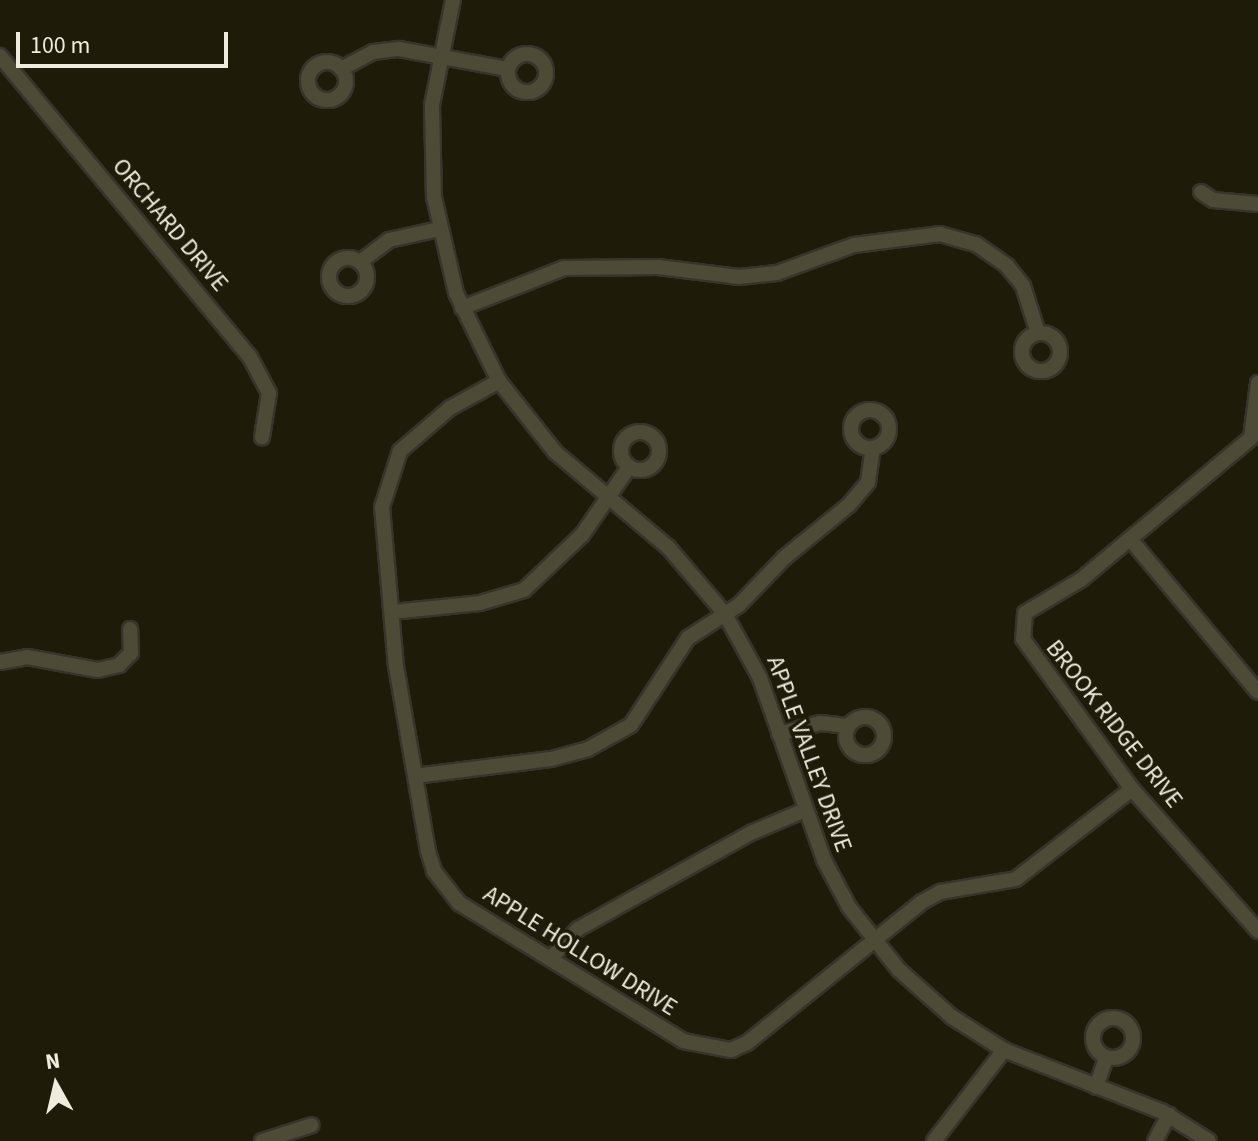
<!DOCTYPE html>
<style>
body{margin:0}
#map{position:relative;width:1258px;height:1141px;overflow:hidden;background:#1e1b08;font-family:"Source Sans 3",sans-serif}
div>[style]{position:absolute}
.roads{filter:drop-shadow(2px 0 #37342d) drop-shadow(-2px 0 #37342d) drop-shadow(0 2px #37342d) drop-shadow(0 -2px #37342d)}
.minor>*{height:14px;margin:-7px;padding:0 7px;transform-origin:7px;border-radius:7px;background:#4d4a35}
.minor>.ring{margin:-7px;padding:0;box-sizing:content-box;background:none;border:14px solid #4d4a35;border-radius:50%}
span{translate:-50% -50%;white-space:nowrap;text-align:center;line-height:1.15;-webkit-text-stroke:7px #1e1b08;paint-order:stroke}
.street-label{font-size:24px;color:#eeecdf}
.north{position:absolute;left:16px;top:1045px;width:80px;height:80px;-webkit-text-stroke:6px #1e1b08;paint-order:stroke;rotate:352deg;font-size:22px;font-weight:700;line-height:32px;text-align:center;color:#eeecdf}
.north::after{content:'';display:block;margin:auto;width:28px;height:36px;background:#eeecdf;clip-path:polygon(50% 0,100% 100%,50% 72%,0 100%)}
.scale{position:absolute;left:16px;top:32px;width:212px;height:36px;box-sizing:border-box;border:4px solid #eeecdf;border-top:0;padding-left:10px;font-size:24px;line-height:28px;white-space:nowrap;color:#eeecdf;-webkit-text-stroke:6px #1e1b08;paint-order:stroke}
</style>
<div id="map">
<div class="roads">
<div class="minor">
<div style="left:453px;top:0;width:107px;rotate:101.3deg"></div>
<div style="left:432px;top:105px;width:92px;rotate:88.8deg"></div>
<div style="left:434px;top:197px;width:98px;rotate:77.1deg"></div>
<div style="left:456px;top:293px;width:98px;rotate:64deg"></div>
<div style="left:499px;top:381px;width:90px;rotate:51.7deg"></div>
<div style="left:555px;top:452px;width:148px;rotate:40.1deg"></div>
<div style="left:668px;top:547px;width:88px;rotate:49.6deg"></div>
<div style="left:725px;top:614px;width:73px;rotate:61.3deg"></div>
<div style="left:760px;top:678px;width:193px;rotate:70.6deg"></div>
<div style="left:824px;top:860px;width:53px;rotate:62deg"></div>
<div style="left:849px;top:907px;width:80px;rotate:51.6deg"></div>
<div style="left:899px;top:970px;width:71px;rotate:41.6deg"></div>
<div style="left:952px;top:1017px;width:62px;rotate:32.4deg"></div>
<div style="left:1004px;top:1050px;width:171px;rotate:21.3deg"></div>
<div style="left:1163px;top:1112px;width:54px;rotate:32.2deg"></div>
<div class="ring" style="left:508px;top:54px;width:24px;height:24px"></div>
<div style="left:0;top:56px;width:391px;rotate:50.3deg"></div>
<div style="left:250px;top:357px;width:41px;rotate:62.2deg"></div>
<div style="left:269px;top:393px;width:45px;rotate:99deg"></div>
<div class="ring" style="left:308px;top:62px;width:24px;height:24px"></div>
<div style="left:341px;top:69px;width:36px;rotate:-28deg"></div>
<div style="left:373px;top:52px;width:26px;rotate:-7deg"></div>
<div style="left:399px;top:49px;width:111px;rotate:10.4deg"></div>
<div style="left:1201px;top:192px;width:14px;rotate:34deg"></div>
<div style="left:1213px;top:200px;width:45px;rotate:5.1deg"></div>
<div class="ring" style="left:329px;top:258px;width:24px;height:24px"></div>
<div style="left:360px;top:262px;width:36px;rotate:-37deg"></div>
<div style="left:389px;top:240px;width:51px;rotate:-12.4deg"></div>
<div style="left:462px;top:308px;width:110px;rotate:-21.4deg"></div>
<div style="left:564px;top:268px;width:94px;rotate:-0.6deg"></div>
<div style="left:658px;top:267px;width:82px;rotate:7deg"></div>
<div style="left:739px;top:277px;width:38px;rotate:-6deg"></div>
<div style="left:777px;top:273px;width:82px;rotate:-20deg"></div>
<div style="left:854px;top:245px;width:87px;rotate:-7.3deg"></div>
<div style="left:940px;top:234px;width:37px;rotate:16deg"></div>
<div style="left:976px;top:244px;width:38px;rotate:35deg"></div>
<div style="left:1007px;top:266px;width:26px;rotate:51deg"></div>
<div style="left:1023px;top:286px;width:49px;rotate:72.3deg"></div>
<div class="ring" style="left:1022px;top:333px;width:24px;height:24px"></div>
<div style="left:499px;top:381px;width:56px;rotate:151.1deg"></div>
<div style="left:450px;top:408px;width:66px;rotate:139.3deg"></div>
<div style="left:400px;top:451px;width:59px;rotate:107.8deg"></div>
<div style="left:382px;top:507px;width:160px;rotate:85deg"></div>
<div style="left:396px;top:666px;width:188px;rotate:80.2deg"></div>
<div style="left:428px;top:851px;width:21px;rotate:73deg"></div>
<div style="left:434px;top:871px;width:41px;rotate:52deg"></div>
<div style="left:459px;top:903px;width:263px;rotate:31.6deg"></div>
<div style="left:683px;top:1041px;width:49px;rotate:10.6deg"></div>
<div style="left:731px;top:1050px;width:17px;rotate:-24deg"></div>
<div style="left:747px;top:1043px;width:225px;rotate:-38.9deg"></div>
<div style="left:922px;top:902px;width:21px;rotate:-29deg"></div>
<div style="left:940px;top:892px;width:77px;rotate:-9.7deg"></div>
<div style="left:1016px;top:879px;width:147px;rotate:-37.8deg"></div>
<div style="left:1258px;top:383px;width:55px;rotate:97.3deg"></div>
<div style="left:1251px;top:438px;width:220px;rotate:140.2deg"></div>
<div style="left:1082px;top:579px;width:66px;rotate:149.2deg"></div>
<div style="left:1025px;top:613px;width:26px;rotate:94deg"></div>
<div style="left:1023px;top:639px;width:185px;rotate:54deg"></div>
<div style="left:1132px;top:789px;width:190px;rotate:48.4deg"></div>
<div class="ring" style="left:851px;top:410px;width:24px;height:24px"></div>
<div class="ring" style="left:621px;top:432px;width:24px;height:24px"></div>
<div style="left:1130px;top:539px;width:199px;rotate:50.1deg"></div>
<div style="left:392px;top:612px;width:88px;rotate:-5.8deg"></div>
<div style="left:480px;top:603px;width:46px;rotate:-16.5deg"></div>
<div style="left:524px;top:590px;width:80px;rotate:-43.5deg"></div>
<div style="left:582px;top:535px;width:83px;rotate:-55.3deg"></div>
<div style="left:0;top:662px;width:27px;rotate:-10deg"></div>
<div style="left:27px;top:657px;width:72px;rotate:10.4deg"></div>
<div style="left:98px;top:670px;width:22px;rotate:-13deg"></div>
<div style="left:119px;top:665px;width:17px;rotate:-45deg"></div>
<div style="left:131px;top:653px;width:24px;rotate:-92deg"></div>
<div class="ring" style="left:846px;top:717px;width:24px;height:24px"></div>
<div style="left:779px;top:734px;width:42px;rotate:-15deg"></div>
<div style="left:820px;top:723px;width:28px;rotate:6deg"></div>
<div style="left:415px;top:776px;width:137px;rotate:-7.1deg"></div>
<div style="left:551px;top:759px;width:38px;rotate:-15deg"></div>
<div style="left:588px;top:749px;width:49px;rotate:-29.2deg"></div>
<div style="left:631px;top:725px;width:104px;rotate:-56.8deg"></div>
<div style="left:688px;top:638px;width:61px;rotate:-32.9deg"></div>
<div style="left:739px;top:605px;width:65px;rotate:-46.2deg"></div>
<div style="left:784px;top:558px;width:84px;rotate:-39.2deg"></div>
<div style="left:849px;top:505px;width:30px;rotate:-50deg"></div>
<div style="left:868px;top:482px;width:34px;rotate:-82deg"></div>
<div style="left:550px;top:959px;width:41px;rotate:-47deg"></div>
<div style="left:578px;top:929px;width:39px;rotate:-29deg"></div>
<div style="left:612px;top:910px;width:161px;rotate:-29deg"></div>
<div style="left:753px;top:832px;width:56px;rotate:-22.9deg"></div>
<div class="ring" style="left:1093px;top:1018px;width:26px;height:26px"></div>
<div style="left:1096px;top:1087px;width:31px;rotate:-71deg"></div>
<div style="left:262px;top:1141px;width:52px;rotate:-17.7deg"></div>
<div style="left:934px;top:1141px;width:115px;rotate:-52.4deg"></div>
<div style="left:1155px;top:1141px;width:30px;rotate:-62deg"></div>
</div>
</div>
<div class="street-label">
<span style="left:170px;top:225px;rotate:50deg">ORCHARD DRIVE</span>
<span style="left:1114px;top:724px;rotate:52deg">BROOK RIDGE DRIVE</span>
<span style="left:809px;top:754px;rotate:70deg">APPLE VALLEY DRIVE</span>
<span style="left:580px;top:951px;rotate:32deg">APPLE HOLLOW DRIVE</span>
</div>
<div class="north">N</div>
<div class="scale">100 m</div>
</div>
